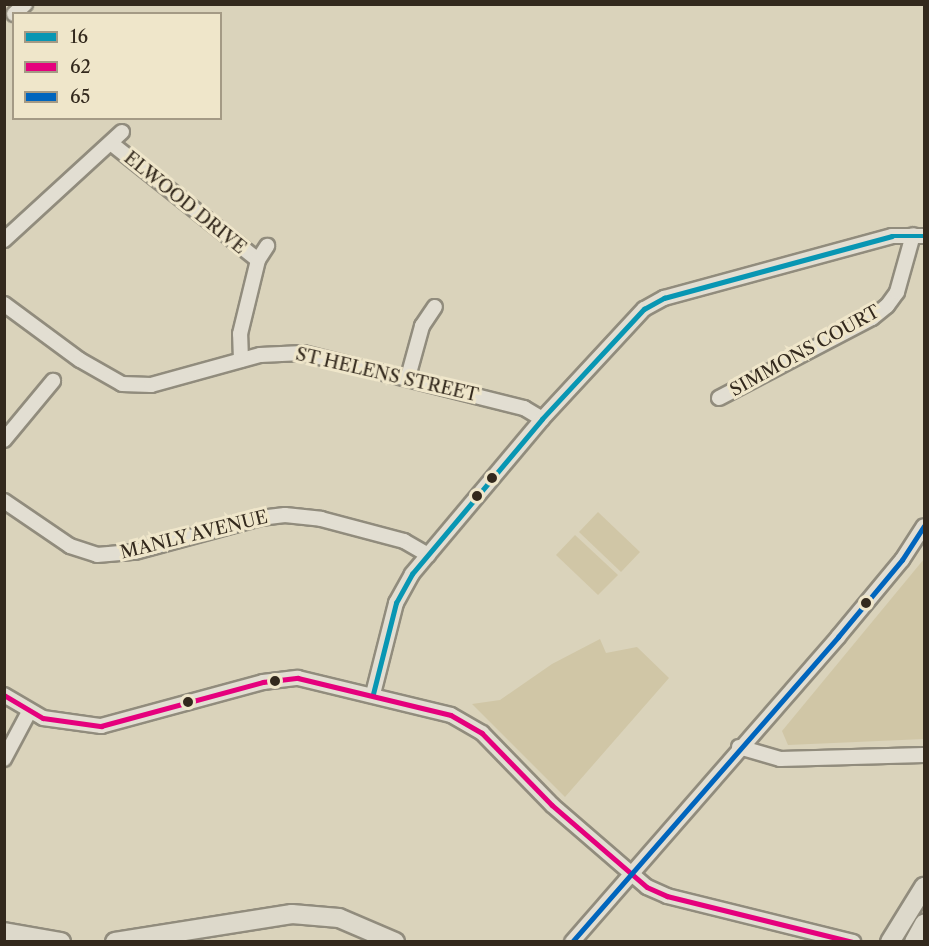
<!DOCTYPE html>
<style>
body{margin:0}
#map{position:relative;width:929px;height:946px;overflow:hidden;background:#dad3bb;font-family:"Libre Caslon Text",serif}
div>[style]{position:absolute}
.green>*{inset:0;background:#d0c6a6}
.roads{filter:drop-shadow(2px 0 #918c7d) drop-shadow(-2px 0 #918c7d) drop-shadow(0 2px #918c7d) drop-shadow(0 -2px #918c7d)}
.minor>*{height:14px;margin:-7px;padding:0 7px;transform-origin:7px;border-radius:7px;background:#e2ded2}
.major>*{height:18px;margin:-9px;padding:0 9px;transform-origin:9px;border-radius:9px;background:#ddd9cb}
.bus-1>*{height:4.5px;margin:-2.25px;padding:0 2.25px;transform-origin:2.25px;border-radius:2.25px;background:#0896b3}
.bus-2>*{height:4.5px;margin:-2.25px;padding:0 2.25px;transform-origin:2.25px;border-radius:2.25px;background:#e5007d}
.bus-3>*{height:4.5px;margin:-2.25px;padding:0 2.25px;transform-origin:2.25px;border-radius:2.25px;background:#0065bd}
.dots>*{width:16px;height:16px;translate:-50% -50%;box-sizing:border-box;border:3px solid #efe6ca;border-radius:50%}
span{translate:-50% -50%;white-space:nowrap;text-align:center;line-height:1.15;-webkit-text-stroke:6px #efe6ca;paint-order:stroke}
.street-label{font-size:18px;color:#33291d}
.frame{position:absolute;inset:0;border:6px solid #33291d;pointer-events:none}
.legend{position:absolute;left:12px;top:12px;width:210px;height:108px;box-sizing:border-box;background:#efe6ca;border:2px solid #a49a85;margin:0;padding:8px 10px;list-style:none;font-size:18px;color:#33291d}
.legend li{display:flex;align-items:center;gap:12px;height:30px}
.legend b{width:30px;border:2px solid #a49a85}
</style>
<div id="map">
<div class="green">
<div style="clip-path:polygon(598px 512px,640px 552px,621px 572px,579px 532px)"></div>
<div style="clip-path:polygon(575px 535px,618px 575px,598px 595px,556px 555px)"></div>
<div style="clip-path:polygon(924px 559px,924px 739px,788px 745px,782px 731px)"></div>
<div style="clip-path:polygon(600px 639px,606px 653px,637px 647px,669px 678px,565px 797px,472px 704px,500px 700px,552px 664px)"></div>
</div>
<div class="roads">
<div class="minor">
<div style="left:14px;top:14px;width:15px;rotate:-42deg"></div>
<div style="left:112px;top:144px;width:186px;rotate:38.5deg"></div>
<div style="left:4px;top:240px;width:160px;rotate:-42.5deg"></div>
<div style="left:4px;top:304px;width:94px;rotate:36.4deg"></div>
<div style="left:80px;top:360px;width:48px;rotate:29.7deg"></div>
<div style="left:122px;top:384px;width:29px;rotate:2deg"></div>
<div style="left:151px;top:385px;width:113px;rotate:-15.4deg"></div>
<div style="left:260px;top:355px;width:43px;rotate:-2.7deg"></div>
<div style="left:303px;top:353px;width:228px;rotate:14deg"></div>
<div style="left:524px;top:408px;width:21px;rotate:31deg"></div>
<div style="left:241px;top:360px;width:26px;rotate:-92deg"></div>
<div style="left:240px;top:334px;width:76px;rotate:-76.3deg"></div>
<div style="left:258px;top:260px;width:17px;rotate:-57deg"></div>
<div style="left:408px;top:377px;width:53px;rotate:-74.6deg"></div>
<div style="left:422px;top:326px;width:23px;rotate:-56deg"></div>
<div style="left:719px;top:398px;width:173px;rotate:-27.6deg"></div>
<div style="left:872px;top:318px;width:19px;rotate:-39deg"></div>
<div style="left:887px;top:306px;width:17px;rotate:-54deg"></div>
<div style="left:897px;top:292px;width:59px;rotate:-74.3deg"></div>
<div style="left:4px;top:440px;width:77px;rotate:-50.3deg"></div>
<div style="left:4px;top:501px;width:80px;rotate:34.3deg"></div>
<div style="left:70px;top:546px;width:28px;rotate:18deg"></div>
<div style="left:97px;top:555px;width:38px;rotate:-5deg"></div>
<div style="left:135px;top:552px;width:130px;rotate:-15.2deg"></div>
<div style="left:260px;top:518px;width:25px;rotate:-7deg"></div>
<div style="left:285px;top:515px;width:36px;rotate:6deg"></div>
<div style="left:321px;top:519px;width:86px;rotate:14.8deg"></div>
<div style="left:404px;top:541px;width:28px;rotate:30deg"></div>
<div style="left:373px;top:694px;width:94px;rotate:-75.8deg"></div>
<div style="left:396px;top:603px;width:33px;rotate:-61deg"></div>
<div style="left:412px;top:574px;width:202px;rotate:-50deg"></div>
<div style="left:542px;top:419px;width:150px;rotate:-47.2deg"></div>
<div style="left:644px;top:309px;width:23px;rotate:-29deg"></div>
<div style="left:664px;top:298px;width:236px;rotate:-15.2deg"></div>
<div style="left:892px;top:236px;width:32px"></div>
<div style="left:4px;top:695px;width:45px;rotate:30.5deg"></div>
<div style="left:43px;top:718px;width:59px;rotate:7.9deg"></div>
<div style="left:101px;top:726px;width:168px;rotate:-15.2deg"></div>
<div style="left:263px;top:682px;width:35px;rotate:-7deg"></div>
<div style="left:298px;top:678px;width:157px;rotate:13.6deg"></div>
<div style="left:451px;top:715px;width:36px;rotate:30deg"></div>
<div style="left:482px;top:733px;width:100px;rotate:45.8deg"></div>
<div style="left:552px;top:805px;width:125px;rotate:40.8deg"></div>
<div style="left:647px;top:887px;width:22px;rotate:24deg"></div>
<div style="left:667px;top:896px;width:192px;rotate:13.9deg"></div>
<div style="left:739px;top:747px;width:43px;rotate:16.3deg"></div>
<div style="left:780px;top:759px;width:144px;rotate:-1.6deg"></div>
<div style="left:4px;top:759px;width:53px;rotate:-62deg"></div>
<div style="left:572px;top:942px;width:405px;rotate:-48.9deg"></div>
<div style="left:838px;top:637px;width:100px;rotate:-50.3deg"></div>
<div style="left:902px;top:560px;width:40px;rotate:-57.1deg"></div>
</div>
<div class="major">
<div style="left:4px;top:932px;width:58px;rotate:10deg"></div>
<div style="left:115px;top:942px;width:179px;rotate:-9deg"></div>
<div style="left:292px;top:914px;width:47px;rotate:4.9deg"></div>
<div style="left:339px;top:918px;width:61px;rotate:23.2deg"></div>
<div style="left:890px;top:942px;width:65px;rotate:-58.3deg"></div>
<div style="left:914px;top:942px;width:21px;rotate:-61deg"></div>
</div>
</div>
<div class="bus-1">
<div style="left:373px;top:694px;width:94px;rotate:-75.8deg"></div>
<div style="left:396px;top:603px;width:33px;rotate:-61deg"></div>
<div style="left:412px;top:574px;width:202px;rotate:-50deg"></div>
<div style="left:542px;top:419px;width:150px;rotate:-47.2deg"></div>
<div style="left:644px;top:309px;width:23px;rotate:-29deg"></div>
<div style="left:664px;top:298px;width:236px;rotate:-15.2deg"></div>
<div style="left:892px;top:236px;width:32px"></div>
</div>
<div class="bus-2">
<div style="left:4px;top:695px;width:45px;rotate:30.5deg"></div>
<div style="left:43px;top:718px;width:59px;rotate:7.9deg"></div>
<div style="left:101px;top:726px;width:168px;rotate:-15.2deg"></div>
<div style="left:263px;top:682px;width:35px;rotate:-7deg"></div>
<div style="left:298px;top:678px;width:157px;rotate:13.6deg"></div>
<div style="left:451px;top:715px;width:36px;rotate:30deg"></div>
<div style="left:482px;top:733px;width:100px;rotate:45.8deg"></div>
<div style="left:552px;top:805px;width:125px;rotate:40.8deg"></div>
<div style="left:647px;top:887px;width:22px;rotate:24deg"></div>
<div style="left:667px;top:896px;width:192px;rotate:13.9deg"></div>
</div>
<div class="bus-3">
<div style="left:572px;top:942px;width:405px;rotate:-48.9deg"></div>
<div style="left:838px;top:637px;width:100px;rotate:-50.3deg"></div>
<div style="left:902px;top:560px;width:40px;rotate:-57.1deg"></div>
</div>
<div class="dots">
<div style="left:492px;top:478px;background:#33291d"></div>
<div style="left:477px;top:496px;background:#33291d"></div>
<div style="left:866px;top:603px;background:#33291d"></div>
<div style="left:275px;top:681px;background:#33291d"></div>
<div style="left:188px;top:702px;background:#33291d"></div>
</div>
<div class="street-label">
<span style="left:185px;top:203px;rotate:39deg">ELWOOD DRIVE</span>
<span style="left:805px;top:351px;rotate:-29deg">SIMMONS COURT</span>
<span style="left:387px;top:375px;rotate:13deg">ST HELENS STREET</span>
<span style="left:194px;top:535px;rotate:-14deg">MANLY AVENUE</span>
</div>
<div class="frame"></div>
<ul class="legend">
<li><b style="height:8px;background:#0896b3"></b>16</li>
<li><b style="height:8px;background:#e5007d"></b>62</li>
<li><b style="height:8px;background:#0065bd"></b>65</li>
</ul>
</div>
